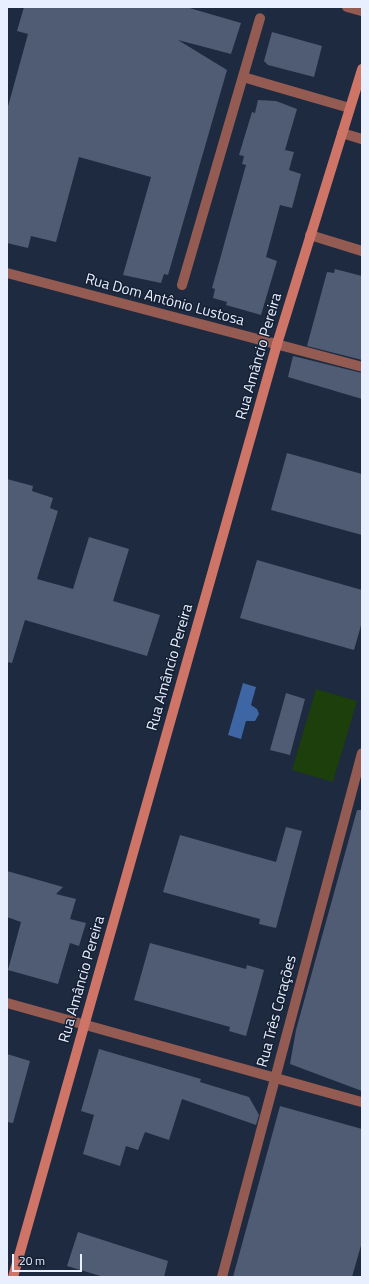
<!DOCTYPE html>
<meta charset="utf-8">
<style>
body{margin:0}
#map{position:relative;width:369px;height:1284px;overflow:hidden;background:#1e2a3f;font-family:"Titillium Web",sans-serif}
div>[style]{position:absolute}
.green>*{inset:0;background:#1c3f0c}
.water>*{inset:0;background:#3e66a4}
.building>*{inset:0;background:#4f5c74}
.street>*{height:10px;margin:-5px;padding:0 5px;transform-origin:5px;border-radius:5px;background:#945b52}
.secondary>*{height:10px;margin:-5px;padding:0 5px;transform-origin:5px;border-radius:5px;background:#cf7567}
span{translate:-50% -50%;white-space:nowrap;text-align:center;line-height:1.15;-webkit-text-stroke:3px #152034;paint-order:stroke}
.street-label{font-size:15px;color:#e8f0ff}
.frame{position:absolute;inset:0;border:8px solid #e8f0ff;pointer-events:none}
.scale{position:absolute;left:12px;top:1254px;width:70px;height:18px;box-sizing:border-box;border:2px solid #e8f0ff;border-top:0;padding-left:5px;font-size:12px;line-height:14px;white-space:nowrap;color:#e8f0ff;-webkit-text-stroke:3px #152034;paint-order:stroke}
</style>
<div id="map">
<div class="green">
<div style="clip-path:polygon(316px 689px,357px 701px,333px 782px,292px 770px)"></div>
</div>
<div class="water">
<div style="clip-path:polygon(243px 683px,256px 687px,251px 705px,257px 709px,259px 714px,255px 721px,246px 721px,241px 739px,228px 735px)"></div>
</div>
<div class="building">
<div style="clip-path:polygon(24px 7px,186px 7px,241px 23px,231px 54px,178px 40px,227px 70px,168px 275px,164px 274px,161px 283px,123px 275px,151px 177px,79px 157px,56px 242px,31px 236px,28px 248px,7px 243px,7px 110px,28px 34px,17px 31px)"></div>
<div style="clip-path:polygon(272px 32px,322px 46px,314px 77px,268px 65px,264px 61px)"></div>
<div style="clip-path:polygon(258px 100px,276px 101px,297px 109px,285px 150px,294px 152px,289px 170px,301px 174px,292px 208px,280px 205px,266px 257px,277px 261px,261px 315px,226px 305px,227px 302px,213px 298px,215px 289px,212px 288px,246px 165px,242px 164px,244px 156px,239px 155px,252px 112px,255px 113px)"></div>
<div style="clip-path:polygon(335px 269px,362px 276px,362px 360px,307px 346px,327px 272px,334px 273px)"></div>
<div style="clip-path:polygon(293px 356px,362px 373px,362px 399px,288px 377px)"></div>
<div style="clip-path:polygon(287px 453px,362px 474px,362px 535px,271px 510px)"></div>
<div style="clip-path:polygon(7px 479px,33px 486px,32px 491px,53px 498px,50px 508px,58px 511px,37px 579px,73px 589px,89px 537px,129px 549px,113px 601px,160px 615px,147px 656px,25px 620px,12px 663px,7px 662px)"></div>
<div style="clip-path:polygon(257px 560px,362px 590px,362px 622px,354px 650px,240px 618px)"></div>
<div style="clip-path:polygon(286px 693px,305px 699px,290px 755px,270px 750px)"></div>
<div style="clip-path:polygon(357px 810px,362px 810px,362px 1091px,290px 1064px,296px 1030px)"></div>
<div style="clip-path:polygon(286px 827px,302px 831px,276px 928px,259px 924px,260px 919px,163px 892px,180px 835px,276px 862px)"></div>
<div style="clip-path:polygon(7px 871px,63px 887px,56px 894px,76px 899px,70px 919px,86px 923px,79px 946px,70px 943px,58px 984px,8px 970px,21px 922px,7px 917px)"></div>
<div style="clip-path:polygon(150px 943px,246px 969px,247px 965px,264px 970px,246px 1036px,229px 1031px,230px 1027px,134px 1000px)"></div>
<div style="clip-path:polygon(99px 1049px,201px 1079px,200px 1082px,249px 1097px,259px 1115px,256px 1125px,182px 1099px,169px 1140px,145px 1132px,138px 1150px,126px 1146px,120px 1166px,83px 1154px,94px 1115px,81px 1111px)"></div>
<div style="clip-path:polygon(7px 1054px,30px 1061px,13px 1123px,7px 1122px)"></div>
<div style="clip-path:polygon(280px 1106px,362px 1129px,362px 1242px,352px 1277px,233px 1277px)"></div>
<div style="clip-path:polygon(78px 1232px,168px 1261px,164px 1277px,104px 1277px,67px 1266px)"></div>
</div>
<div class="street">
<div style="left:347px;top:7px;width:16px;rotate:15deg"></div>
<div style="left:243px;top:77px;width:111px;rotate:16.2deg"></div>
<div style="left:342px;top:133px;width:21px;rotate:17deg"></div>
<div style="left:310px;top:235px;width:54px;rotate:17.1deg"></div>
<div style="left:7px;top:273px;width:367px;rotate:14.8deg"></div>
<div style="left:182px;top:285px;width:278px;rotate:-73.7deg"></div>
<div style="left:7px;top:1003px;width:369px;rotate:15.6deg"></div>
<div style="left:222px;top:1277px;width:542px;rotate:-75.04deg"></div>
</div>
<div class="secondary">
<div style="left:13px;top:1277px;width:970px;rotate:-74.2deg"></div>
<div style="left:277px;top:344px;width:288px;rotate:-72.8deg"></div>
</div>
<div class="street-label">
<span style="left:165px;top:299px;rotate:15deg">Rua Dom Antônio Lustosa</span>
<span style="left:258px;top:356px;rotate:-74deg">Rua Amâncio Pereira</span>
<span style="left:169px;top:667px;rotate:-74deg">Rua Amâncio Pereira</span>
<span style="left:81px;top:979px;rotate:-74deg">Rua Amâncio Pereira</span>
<span style="left:276px;top:1011px;rotate:-75deg">Rua Três Corações</span>
</div>
<div class="frame"></div>
<div class="scale">20 m</div>
</div>
